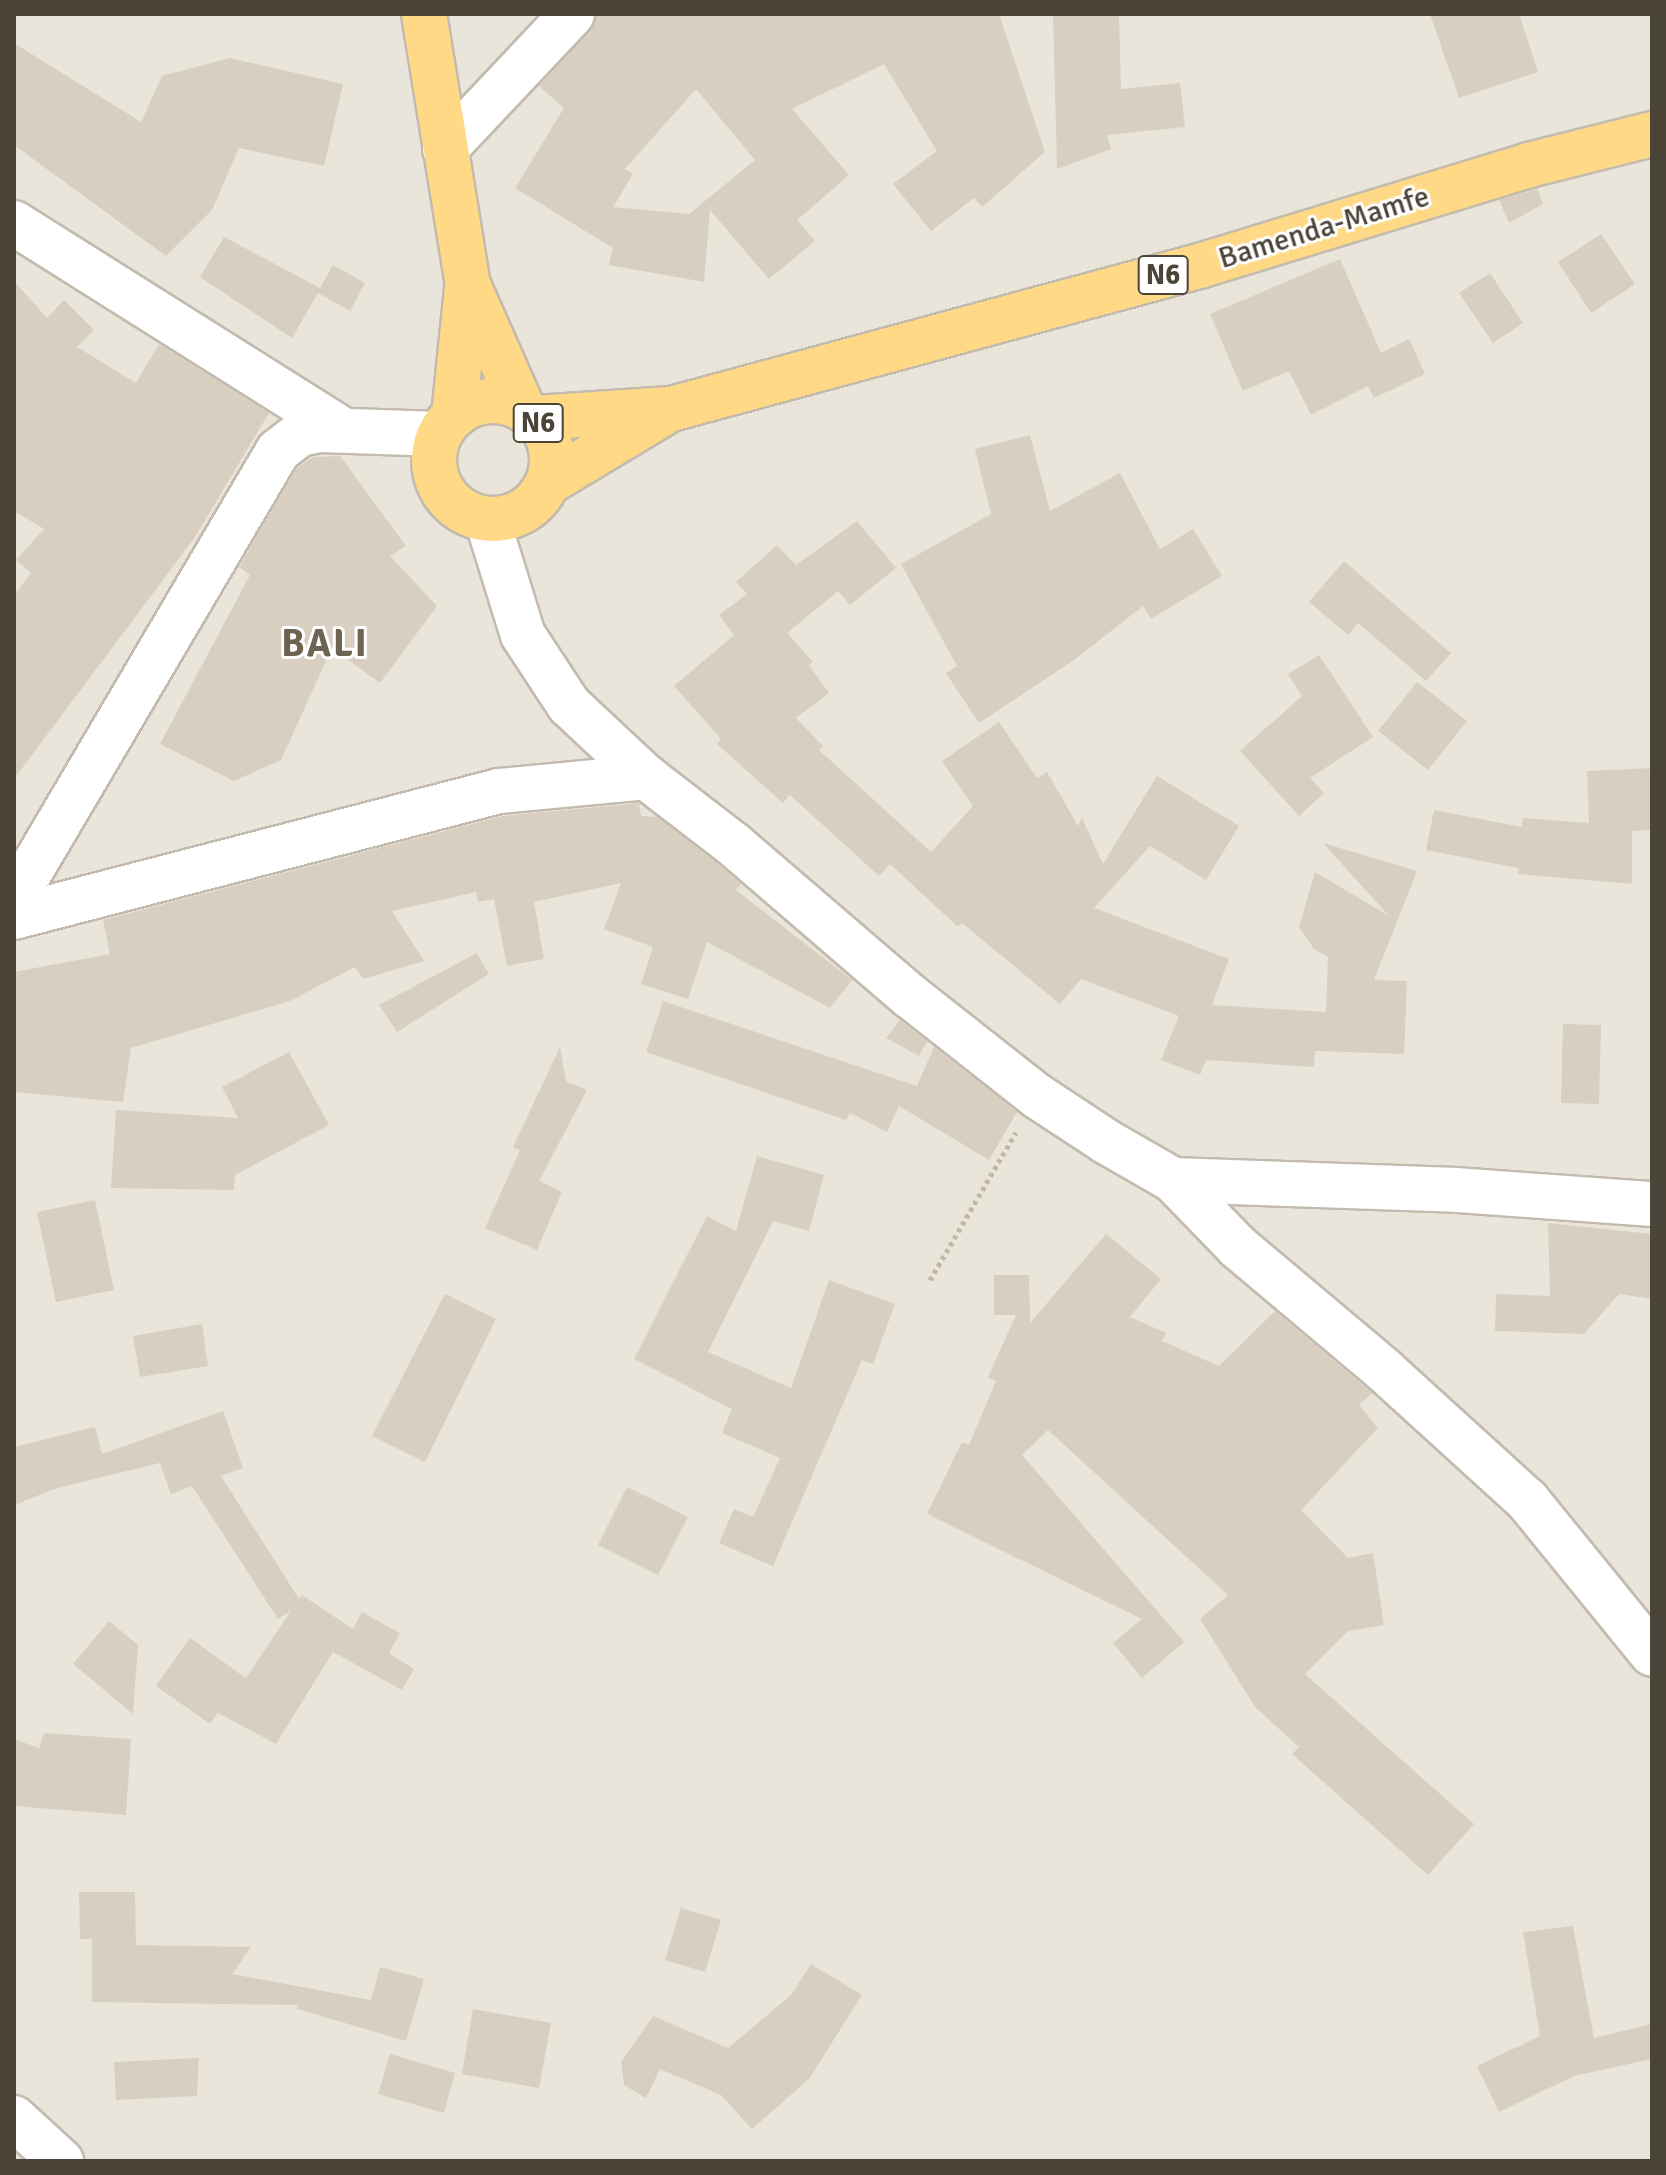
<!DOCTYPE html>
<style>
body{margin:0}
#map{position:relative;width:1666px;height:2175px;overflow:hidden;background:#f6f3ec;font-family:Signika,sans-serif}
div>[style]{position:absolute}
.residential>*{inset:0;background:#eae5da}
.building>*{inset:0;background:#d8cfc1}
.path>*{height:5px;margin-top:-2.5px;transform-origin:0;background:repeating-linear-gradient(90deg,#c4b79f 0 4px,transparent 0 8px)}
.roads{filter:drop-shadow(2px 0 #c2bbae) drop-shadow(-2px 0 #c2bbae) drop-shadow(0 2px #c2bbae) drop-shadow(0 -2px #c2bbae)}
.minor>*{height:44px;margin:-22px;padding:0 22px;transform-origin:22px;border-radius:22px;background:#fff}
.tertiary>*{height:44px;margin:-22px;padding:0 22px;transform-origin:22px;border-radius:22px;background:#fff}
.trunk>*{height:44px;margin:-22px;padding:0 22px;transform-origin:22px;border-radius:22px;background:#ffd985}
.trunk>.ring{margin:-22px;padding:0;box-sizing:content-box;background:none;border:44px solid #ffd985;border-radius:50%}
span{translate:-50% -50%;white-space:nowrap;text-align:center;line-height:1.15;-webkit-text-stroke:6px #fff;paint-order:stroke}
.shield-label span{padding:2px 6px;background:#fff;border:2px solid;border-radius:6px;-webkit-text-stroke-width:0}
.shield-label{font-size:28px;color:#4b4439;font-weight:700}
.street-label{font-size:30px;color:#4b4439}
.district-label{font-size:38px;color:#6e6250;font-weight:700;letter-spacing:2px}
.frame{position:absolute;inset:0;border:16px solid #4b4439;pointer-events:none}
</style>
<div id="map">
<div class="residential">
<div style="clip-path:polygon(14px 14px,1652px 14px,1652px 2161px,14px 2161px)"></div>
</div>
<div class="building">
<div style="clip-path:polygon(evenodd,596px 14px,999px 14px,1045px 152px,982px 207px,974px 198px,931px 231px,893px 184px,937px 151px,884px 64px,792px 109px,849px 175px,797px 220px,815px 241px,769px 279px,710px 210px,704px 282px,609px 265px,613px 248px,515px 188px,564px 108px,539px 86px,590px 31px,596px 14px,696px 89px,755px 160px,689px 214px,613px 207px,633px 174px,625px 169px,696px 89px)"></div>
<div style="clip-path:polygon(1053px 14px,1119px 14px,1121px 89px,1180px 83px,1185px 127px,1107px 135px,1111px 149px,1057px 169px)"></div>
<div style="clip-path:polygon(1430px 14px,1519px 14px,1538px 72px,1459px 98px)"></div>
<div style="clip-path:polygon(14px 43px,141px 122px,162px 76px,230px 58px,343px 84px,324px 166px,239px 148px,212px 210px,166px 256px,14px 145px)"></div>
<div style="clip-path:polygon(1537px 189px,1543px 204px,1509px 223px,1499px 200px)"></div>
<div style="clip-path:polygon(1601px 234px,1635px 284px,1591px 313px,1558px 262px)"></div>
<div style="clip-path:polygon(224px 237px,320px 288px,333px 265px,365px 283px,350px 311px,318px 293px,292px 338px,200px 277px)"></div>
<div style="clip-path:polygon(1340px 259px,1381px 353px,1409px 339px,1425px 374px,1374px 398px,1368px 386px,1311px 415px,1289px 371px,1243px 391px,1210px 314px)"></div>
<div style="clip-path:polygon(1490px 273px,1523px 323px,1493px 343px,1459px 293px)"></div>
<div style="clip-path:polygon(14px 281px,47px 318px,64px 300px,94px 330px,77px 347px,136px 383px,159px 344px,269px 413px,195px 537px,14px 779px,14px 595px,31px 573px,16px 560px,44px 529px,14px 511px)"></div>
<div style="clip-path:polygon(1030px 435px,1050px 511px,1120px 473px,1160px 549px,1193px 529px,1222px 576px,1151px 619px,1143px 606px,1074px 660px,979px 723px,946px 673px,957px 666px,901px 564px,991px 514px,975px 449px)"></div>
<div style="clip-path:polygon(340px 456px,406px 546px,390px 556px,437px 606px,380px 683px,332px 648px,281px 760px,234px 781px,160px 744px,250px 575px,239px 567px,296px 469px,313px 457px)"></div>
<div style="clip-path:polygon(857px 521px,896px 568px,850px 605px,838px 591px,787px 633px,813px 662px,809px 665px,829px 693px,796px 718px,823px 746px,819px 750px,931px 852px,973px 806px,942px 761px,999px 722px,1037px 778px,1047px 772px,1078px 826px,1082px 818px,1103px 864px,1157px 776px,1239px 826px,1206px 880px,1150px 846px,1094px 908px,1229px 959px,1212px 1005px,1326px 1012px,1328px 957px,1314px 949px,1299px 927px,1315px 872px,1389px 916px,1323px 843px,1417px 871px,1374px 980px,1407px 981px,1404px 1054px,1315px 1051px,1314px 1067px,1206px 1060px,1200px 1075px,1161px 1060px,1179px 1016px,1081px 979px,1060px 1004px,962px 923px,958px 927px,890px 864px,879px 876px,790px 795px,783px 803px,717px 744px,721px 739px,674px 686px,734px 635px,719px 615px,747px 594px,736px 582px,777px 545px,796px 565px)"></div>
<div style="clip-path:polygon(1344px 561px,1451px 653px,1426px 681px,1358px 623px,1348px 635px,1309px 602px)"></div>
<div style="clip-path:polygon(1319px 655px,1373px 737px,1310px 778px,1324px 793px,1299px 816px,1240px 751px,1302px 696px,1288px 674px)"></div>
<div style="clip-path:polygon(1417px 682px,1467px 721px,1428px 770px,1378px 731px)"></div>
<div style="clip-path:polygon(1652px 768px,1652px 830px,1632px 831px,1632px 884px,1518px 874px,1518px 868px,1426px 850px,1434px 810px,1522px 827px,1523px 818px,1589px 823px,1587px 771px)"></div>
<div style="clip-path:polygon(639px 803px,641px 816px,657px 817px,717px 863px,741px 884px,736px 890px,852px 980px,830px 1008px,707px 942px,688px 999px,641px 984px,653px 947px,604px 929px,621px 883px,534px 902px,544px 959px,507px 966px,494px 899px,478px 902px,476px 892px,392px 911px,424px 961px,363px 979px,355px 967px,290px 1001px,131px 1048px,123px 1102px,14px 1092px,14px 972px,110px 954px,103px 920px,503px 816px)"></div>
<div style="clip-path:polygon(477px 953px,489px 974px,397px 1032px,379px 1005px)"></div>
<div style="clip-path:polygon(663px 1001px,917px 1086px,934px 1047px,1017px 1112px,989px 1160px,899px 1106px,887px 1132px,850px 1113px,846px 1120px,646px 1052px)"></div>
<div style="clip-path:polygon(900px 1020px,927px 1041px,919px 1056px,886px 1038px)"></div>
<div style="clip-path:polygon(1563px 1024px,1601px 1025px,1599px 1104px,1561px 1103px)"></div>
<div style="clip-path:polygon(560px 1047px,566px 1081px,587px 1090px,539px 1181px,562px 1192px,537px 1250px,485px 1228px,520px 1150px,513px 1147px)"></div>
<div style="clip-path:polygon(289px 1052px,329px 1125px,235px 1175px,234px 1190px,111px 1188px,116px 1110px,238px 1118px,222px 1087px)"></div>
<div style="clip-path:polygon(757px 1156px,824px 1175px,809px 1231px,773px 1221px,708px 1352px,791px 1388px,829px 1280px,895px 1304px,873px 1364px,862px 1360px,773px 1566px,719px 1543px,734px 1509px,753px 1517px,780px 1458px,722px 1433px,732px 1409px,634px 1359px,707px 1216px,736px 1231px)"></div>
<div style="clip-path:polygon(95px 1200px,114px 1290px,56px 1302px,37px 1212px)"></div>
<div style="clip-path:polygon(1548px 1223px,1652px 1234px,1652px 1299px,1619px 1294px,1584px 1334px,1495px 1331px,1496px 1294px,1550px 1296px)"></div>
<div style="clip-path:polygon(1106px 1234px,1161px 1279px,1130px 1317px,1166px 1333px,1162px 1341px,1219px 1366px,1275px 1311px,1372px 1393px,1359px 1405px,1378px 1428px,1301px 1510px,1348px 1558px,1373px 1553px,1384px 1625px,1348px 1631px,1305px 1674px,1474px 1824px,1428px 1875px,1292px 1754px,1299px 1747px,1255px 1707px,1200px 1619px,1228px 1595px,1048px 1430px,1022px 1455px,1184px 1642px,1142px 1678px,1113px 1643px,1142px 1619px,927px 1514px,962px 1442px,969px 1445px,996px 1381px,988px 1377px,1016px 1315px,994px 1315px,994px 1275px,1029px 1275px,1030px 1323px)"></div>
<div style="clip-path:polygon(445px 1294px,496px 1319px,425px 1462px,372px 1436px)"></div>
<div style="clip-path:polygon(202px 1324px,208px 1366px,140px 1377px,133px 1336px)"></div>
<div style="clip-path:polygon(223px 1411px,243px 1468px,221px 1476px,299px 1599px,302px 1595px,353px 1629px,362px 1612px,400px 1633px,389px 1653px,414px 1669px,402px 1690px,333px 1652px,276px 1744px,218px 1713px,210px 1724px,156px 1686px,190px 1638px,246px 1678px,291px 1611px,278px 1619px,192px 1486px,171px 1494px,160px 1463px,57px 1488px,14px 1505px,14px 1447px,95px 1427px,102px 1454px)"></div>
<div style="clip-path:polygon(627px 1487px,688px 1517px,658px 1575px,598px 1545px)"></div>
<div style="clip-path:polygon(109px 1621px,138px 1645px,133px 1714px,73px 1664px)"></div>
<div style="clip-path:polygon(44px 1733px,131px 1739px,126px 1815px,14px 1806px,14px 1739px,39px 1748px)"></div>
<div style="clip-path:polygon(79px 1892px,135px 1892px,136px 1945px,251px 1947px,232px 1974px,371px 2000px,380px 1967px,424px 1979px,406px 2041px,297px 2009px,298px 2005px,92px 2002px,92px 1939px,80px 1939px)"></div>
<div style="clip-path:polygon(681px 1908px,721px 1920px,705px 1972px,665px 1960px)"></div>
<div style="clip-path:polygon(1573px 1926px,1594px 2038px,1652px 2024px,1652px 2059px,1574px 2076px,1499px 2112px,1477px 2066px,1540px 2036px,1523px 1932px)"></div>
<div style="clip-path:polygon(811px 1964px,862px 1995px,809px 2079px,752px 2129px,721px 2095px,660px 2069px,646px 2098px,624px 2085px,621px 2062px,653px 2016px,728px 2048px,791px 1995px)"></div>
<div style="clip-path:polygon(473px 2009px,551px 2023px,539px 2088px,462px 2074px)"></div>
<div style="clip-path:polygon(390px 2054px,455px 2073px,444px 2113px,378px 2094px)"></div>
<div style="clip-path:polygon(199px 2058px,197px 2096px,116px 2100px,114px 2062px)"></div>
</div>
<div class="path">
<div style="left:930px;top:1280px;width:171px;rotate:-59.8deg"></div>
</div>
<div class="roads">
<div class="minor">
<div style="left:445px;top:149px;width:185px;rotate:-46.7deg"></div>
<div style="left:14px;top:223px;width:385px;rotate:32.2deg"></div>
<div style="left:14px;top:917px;width:501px;rotate:-14.56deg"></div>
<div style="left:499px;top:791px;width:148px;rotate:-5.4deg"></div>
</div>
<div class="tertiary">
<div style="left:487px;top:519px;width:121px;rotate:72.8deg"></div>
<div style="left:523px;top:635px;width:84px;rotate:56.7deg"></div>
<div style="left:569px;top:705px;width:105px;rotate:43.1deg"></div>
<div style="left:646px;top:777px;width:110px;rotate:37.6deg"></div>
<div style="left:733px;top:844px;width:233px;rotate:40.7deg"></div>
<div style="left:910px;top:996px;width:162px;rotate:38.2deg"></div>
<div style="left:1037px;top:1096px;width:84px;rotate:33.3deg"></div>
<div style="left:1107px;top:1142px;width:76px;rotate:29.9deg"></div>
<div style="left:1173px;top:1180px;width:283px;rotate:2deg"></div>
<div style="left:1456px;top:1190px;width:196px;rotate:4.1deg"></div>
<div style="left:14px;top:899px;width:520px;rotate:-59.49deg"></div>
<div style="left:278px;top:451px;width:28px;rotate:-38deg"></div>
<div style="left:300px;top:434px;width:21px;rotate:-11deg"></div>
<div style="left:321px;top:430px;width:119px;rotate:1.9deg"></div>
<div style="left:1173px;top:1180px;width:93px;rotate:45.9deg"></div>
<div style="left:1238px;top:1247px;width:191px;rotate:40.1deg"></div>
<div style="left:1384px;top:1370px;width:193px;rotate:42.3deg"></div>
<div style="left:1527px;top:1500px;width:198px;rotate:50.9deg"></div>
<div style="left:14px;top:2118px;width:64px;rotate:42.5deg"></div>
</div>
<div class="trunk">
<div style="left:424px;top:14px;width:275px;rotate:80.8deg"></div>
<div style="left:468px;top:285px;width:136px;rotate:66.1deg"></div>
<div class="ring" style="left:434px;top:401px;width:74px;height:74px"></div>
<div style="left:454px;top:416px;width:130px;rotate:-84.2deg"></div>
<div style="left:535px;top:418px;width:136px;rotate:-3.8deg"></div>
<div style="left:671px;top:409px;width:547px;rotate:-15.15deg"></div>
<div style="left:1199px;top:266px;width:345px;rotate:-17deg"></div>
<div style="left:1529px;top:165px;width:127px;rotate:-14.1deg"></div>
<div style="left:549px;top:482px;width:132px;rotate:-31deg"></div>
</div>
</div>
<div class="shield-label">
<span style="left:1163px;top:275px">N6</span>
<span style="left:538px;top:423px">N6</span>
</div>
<div class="street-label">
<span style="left:1324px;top:228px;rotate:-17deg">Bamenda-Mamfe</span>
</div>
<div class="district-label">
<span style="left:325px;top:644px">BALI</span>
</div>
<div class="frame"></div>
</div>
